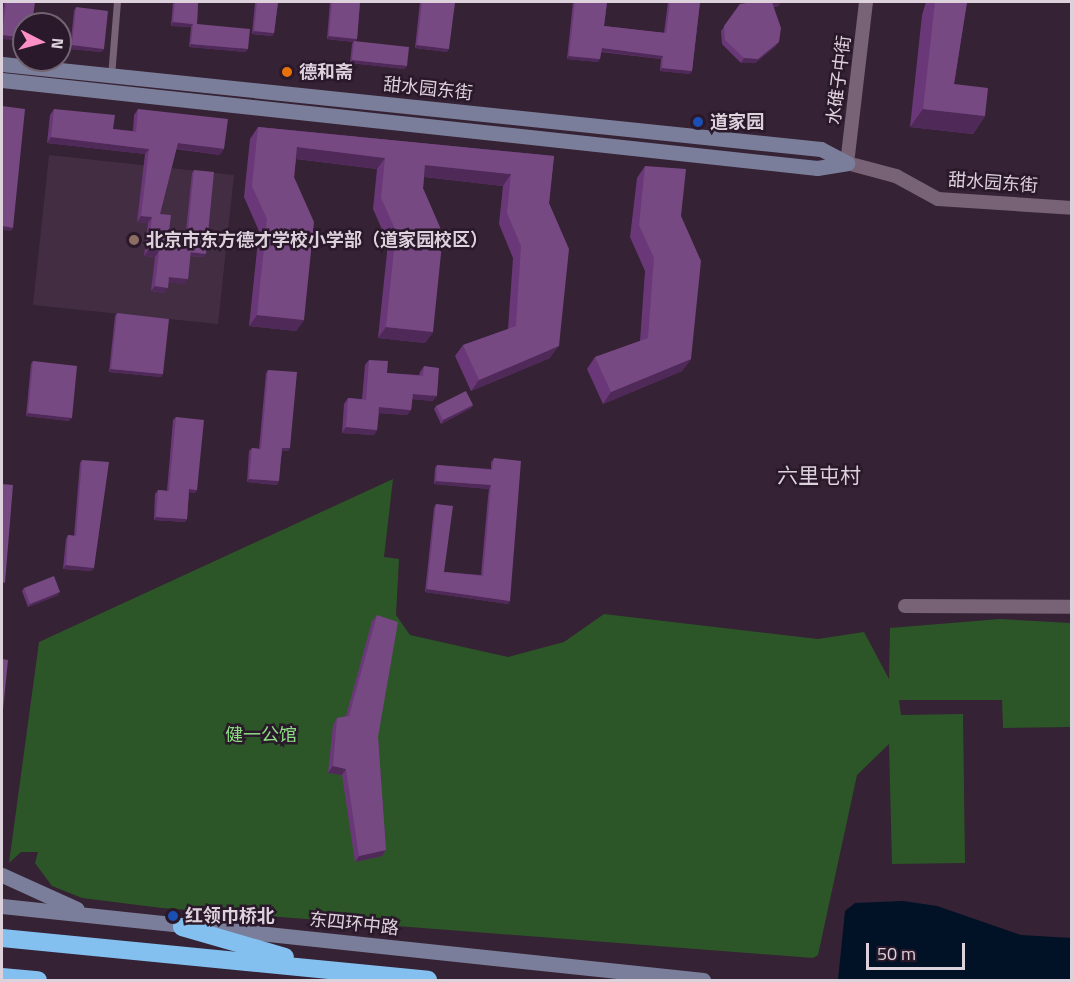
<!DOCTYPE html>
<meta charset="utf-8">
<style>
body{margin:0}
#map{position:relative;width:1073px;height:982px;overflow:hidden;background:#352234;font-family:"Titillium Web","Noto Sans SC",sans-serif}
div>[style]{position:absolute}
.built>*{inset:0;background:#432d42}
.green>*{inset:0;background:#2c5627}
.water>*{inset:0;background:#011226}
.lane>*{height:7px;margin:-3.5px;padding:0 3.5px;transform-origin:3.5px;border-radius:3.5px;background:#786276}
.street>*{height:14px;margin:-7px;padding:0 7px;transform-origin:7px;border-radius:7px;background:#786276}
.secondary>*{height:15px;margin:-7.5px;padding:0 7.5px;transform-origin:7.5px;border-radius:7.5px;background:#7b7e9a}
.highway>*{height:18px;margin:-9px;padding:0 9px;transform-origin:9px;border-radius:9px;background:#83c0ef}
.wall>*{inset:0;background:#6a3878}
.shaded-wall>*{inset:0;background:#4f2958}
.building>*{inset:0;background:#764982}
.dots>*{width:16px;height:16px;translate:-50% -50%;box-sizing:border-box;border:3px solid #2a192a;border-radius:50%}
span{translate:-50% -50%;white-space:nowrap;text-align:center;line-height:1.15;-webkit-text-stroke:5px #2a192a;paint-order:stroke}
.poi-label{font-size:18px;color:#ddd1dc;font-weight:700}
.left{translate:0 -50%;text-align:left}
.street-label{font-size:18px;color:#ddd1dc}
.park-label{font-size:18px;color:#8cdf81}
.quarter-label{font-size:21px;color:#ddd1dc}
.frame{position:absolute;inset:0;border:3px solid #ddd1dc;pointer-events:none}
.north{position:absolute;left:12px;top:12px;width:60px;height:60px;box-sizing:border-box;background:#2a192a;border:2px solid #726371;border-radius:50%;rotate:96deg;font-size:16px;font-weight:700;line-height:24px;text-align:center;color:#ddd1dc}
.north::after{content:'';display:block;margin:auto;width:21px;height:27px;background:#fb8fc6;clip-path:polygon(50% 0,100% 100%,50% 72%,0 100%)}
.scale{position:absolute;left:866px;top:943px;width:99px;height:27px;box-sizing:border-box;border:3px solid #ddd1dc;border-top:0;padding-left:8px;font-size:18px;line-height:21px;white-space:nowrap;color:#ddd1dc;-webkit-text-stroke:4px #2a192a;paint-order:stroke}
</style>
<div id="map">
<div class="built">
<div style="clip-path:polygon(49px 155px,234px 175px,218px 324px,33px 305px)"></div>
</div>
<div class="green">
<div style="clip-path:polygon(393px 479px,384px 557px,399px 559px,396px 615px,410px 635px,508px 657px,564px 642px,604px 614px,818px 639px,864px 632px,889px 679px,890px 628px,1000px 619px,1071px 623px,1071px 727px,1003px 728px,1002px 700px,899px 700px,901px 715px,963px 714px,965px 863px,892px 864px,889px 744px,857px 775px,818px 955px,813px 958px,162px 908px,82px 898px,52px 886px,35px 863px,38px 852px,21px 852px,9px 863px,39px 642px)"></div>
</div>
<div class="water">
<div style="clip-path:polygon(903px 901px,937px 906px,1021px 935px,1071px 938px,1071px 980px,838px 980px,845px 911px,855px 903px)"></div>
</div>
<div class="lane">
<div style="left:111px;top:76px;width:74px;rotate:-85.4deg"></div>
</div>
<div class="street">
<div style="left:866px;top:2px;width:162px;rotate:96.7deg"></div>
<div style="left:847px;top:163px;width:51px;rotate:14.9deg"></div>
<div style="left:896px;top:176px;width:48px;rotate:28.7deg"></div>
<div style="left:938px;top:199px;width:134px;rotate:3.8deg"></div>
<div style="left:905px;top:606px;width:167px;rotate:0.3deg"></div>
</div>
<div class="secondary">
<div style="left:2px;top:64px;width:823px;rotate:5.93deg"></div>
<div style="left:821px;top:149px;width:30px;rotate:28deg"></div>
<div style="left:2px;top:80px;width:820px;rotate:6.16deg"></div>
<div style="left:817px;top:168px;width:30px;rotate:-9deg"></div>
<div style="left:2px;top:875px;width:82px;rotate:24.4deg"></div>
<div style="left:2px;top:906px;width:705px;rotate:6.03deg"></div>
</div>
<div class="highway">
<div style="left:182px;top:927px;width:107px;rotate:16.2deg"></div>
<div style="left:2px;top:938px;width:428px;rotate:5.6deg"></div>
<div style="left:2px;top:977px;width:36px;rotate:5deg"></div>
</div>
<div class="wall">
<div style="clip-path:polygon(4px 2px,31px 2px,2px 39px,2px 18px)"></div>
<div style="clip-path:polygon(173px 2px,198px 2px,197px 24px,246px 52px,189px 47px,191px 27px,171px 26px)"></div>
<div style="clip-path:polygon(255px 2px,278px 2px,274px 33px,272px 36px,252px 34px)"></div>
<div style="clip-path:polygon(330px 2px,360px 2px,357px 39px,355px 41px,405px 69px,350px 63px,352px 44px,353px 42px,327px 39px)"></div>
<div style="clip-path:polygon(420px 2px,455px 2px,447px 52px,415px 48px)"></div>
<div style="clip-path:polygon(573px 2px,607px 2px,604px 26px,664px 33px,668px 2px,700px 2px,692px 71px,690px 74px,660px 71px,661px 59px,601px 52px,598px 62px,567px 59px)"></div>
<div style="clip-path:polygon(781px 2px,777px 7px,774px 7px,776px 46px,755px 63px,741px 63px,722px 44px,721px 31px,740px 4px)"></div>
<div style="clip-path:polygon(926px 2px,967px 2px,954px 84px,985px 116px,973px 134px,910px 127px,922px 15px)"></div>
<div style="clip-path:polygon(76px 7px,104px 49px,101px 52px,70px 49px,74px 11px)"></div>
<div style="clip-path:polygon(54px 109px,113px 129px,133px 131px,134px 115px,138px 109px,220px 155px,176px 149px,160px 214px,167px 247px,184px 249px,192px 173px,194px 170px,204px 257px,190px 256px,188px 279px,184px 284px,169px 282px,164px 293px,151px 291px,155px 257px,144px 256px,148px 223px,137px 222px,145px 154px,47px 143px,50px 115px)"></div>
<div style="clip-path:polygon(258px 127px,554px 156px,549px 203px,550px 358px,471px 391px,455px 356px,463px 345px,508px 329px,513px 258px,499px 224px,503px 186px,424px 177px,423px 188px,433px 332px,425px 343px,378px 338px,388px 243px,373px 209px,377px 169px,296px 159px,294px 177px,304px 320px,296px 331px,249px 326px,259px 231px,244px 197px,250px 139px)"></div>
<div style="clip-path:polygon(645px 166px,681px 216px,691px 359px,682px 371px,603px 404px,587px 369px,595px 357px,640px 341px,645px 271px,630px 237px,637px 178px)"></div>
<div style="clip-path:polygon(117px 313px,163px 374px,161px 377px,109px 372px,115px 316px)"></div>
<div style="clip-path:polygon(369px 360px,387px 373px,419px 375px,420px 372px,424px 366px,433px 401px,412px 399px,411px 410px,407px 415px,379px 413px,377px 430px,374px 435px,342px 433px,344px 404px,348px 398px,362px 399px,365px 365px)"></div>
<div style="clip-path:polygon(33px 361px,69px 421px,26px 416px,31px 364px)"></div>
<div style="clip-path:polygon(268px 370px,290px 448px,288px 451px,282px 451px,277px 485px,247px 482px,249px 451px,252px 448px,259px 449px,266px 373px)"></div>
<div style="clip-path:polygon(473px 405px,471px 408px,441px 424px,434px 409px,436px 406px)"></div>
<div style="clip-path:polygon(176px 417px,197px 490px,195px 493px,189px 492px,187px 519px,185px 522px,154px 520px,155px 494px,158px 490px,167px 491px,173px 420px)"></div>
<div style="clip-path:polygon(494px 458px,510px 601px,508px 604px,425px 592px,434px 508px,436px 504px,444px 572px,481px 575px,488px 497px,489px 489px,434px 484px,435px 468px,437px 465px,491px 469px,491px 462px)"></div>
<div style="clip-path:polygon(82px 460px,92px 571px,63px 569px,66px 539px,68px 535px,74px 536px,80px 463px)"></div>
<div style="clip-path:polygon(24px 588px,58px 595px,28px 607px,22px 591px)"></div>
<div style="clip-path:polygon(377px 615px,378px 737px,386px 850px,382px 856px,355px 862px,342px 775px,328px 773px,333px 725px,337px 718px,346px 716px,372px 621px)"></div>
</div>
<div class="shaded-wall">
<div style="clip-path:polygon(772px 2px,781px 2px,777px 7px,769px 6px)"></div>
<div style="clip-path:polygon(173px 22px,193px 24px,191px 27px,171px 26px)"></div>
<div style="clip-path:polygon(254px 31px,274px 33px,272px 36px,252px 34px)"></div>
<div style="clip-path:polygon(2px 35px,24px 38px,24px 42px,2px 39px)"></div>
<div style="clip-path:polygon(329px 36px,357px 39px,354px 42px,327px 39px)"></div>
<div style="clip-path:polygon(779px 42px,776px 46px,755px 63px,741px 63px,744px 58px)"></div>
<div style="clip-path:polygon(191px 44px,248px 49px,246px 52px,189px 47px)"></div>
<div style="clip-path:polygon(72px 45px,104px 49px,101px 52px,70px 49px)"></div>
<div style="clip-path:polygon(417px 45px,449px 49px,447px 52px,415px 48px)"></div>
<div style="clip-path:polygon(602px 48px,663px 56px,661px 59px,599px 51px)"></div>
<div style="clip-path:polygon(569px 56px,600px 59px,598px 62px,567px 59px)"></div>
<div style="clip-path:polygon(352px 60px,407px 66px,405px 69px,350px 63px)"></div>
<div style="clip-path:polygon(662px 68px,692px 71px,690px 74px,660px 71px)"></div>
<div style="clip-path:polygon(923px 109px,985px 116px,973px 134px,910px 127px)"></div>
<div style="clip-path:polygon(51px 137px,149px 149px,145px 154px,47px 143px)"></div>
<div style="clip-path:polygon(178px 143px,224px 149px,220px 155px,174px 148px)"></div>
<div style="clip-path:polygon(297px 147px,385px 158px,377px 169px,289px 158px)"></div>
<div style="clip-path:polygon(425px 165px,511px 174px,503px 186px,417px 176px)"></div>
<div style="clip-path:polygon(141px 216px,152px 217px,148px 223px,137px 222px)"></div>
<div style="clip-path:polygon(2px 226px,13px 228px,11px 231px,2px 230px)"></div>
<div style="clip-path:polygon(148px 250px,159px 251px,155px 257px,144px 256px)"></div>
<div style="clip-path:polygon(186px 252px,206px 254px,204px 257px,184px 255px)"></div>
<div style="clip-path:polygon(169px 277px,188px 279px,184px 284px,166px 282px)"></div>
<div style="clip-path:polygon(155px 286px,168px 288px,164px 293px,151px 291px)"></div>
<div style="clip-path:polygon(257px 315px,304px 320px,296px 331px,249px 326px)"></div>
<div style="clip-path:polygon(386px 327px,433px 332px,425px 343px,378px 338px)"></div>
<div style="clip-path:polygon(559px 346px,550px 358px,471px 391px,479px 380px)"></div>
<div style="clip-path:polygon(691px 359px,682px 371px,603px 404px,611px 392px)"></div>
<div style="clip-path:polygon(111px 369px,163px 374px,161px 377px,109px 372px)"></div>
<div style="clip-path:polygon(413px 394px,437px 396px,433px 401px,409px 399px)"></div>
<div style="clip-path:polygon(473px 405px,471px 408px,441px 424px,443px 420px)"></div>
<div style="clip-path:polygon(379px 407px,411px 410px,407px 415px,375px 413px)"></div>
<div style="clip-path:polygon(28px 413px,72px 418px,69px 421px,26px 416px)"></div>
<div style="clip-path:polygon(346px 427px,377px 430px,374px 435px,342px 433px)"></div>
<div style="clip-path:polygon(282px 448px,290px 448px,288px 451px,280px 451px)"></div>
<div style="clip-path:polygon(249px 479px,279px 481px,277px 485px,247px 482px)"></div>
<div style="clip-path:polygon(436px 481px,491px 485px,489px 489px,434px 484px)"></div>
<div style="clip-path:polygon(189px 489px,197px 490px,195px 493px,187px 492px)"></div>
<div style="clip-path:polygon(156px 517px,187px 519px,185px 522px,154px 520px)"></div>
<div style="clip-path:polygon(66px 565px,94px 568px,92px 571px,63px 569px)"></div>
<div style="clip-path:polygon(427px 589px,510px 601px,508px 604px,425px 592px)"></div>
<div style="clip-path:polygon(60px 592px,58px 595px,28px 607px,30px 604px)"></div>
<div style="clip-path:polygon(333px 766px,346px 769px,342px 775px,328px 773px)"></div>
<div style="clip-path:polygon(386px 850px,382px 856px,355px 862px,359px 856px)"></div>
</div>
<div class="building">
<div style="clip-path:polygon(6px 2px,35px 2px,32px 24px,24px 24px,24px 38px,2px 35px)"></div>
<div style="clip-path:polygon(175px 2px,198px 2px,197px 24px,250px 29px,248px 49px,191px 44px,193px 24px,173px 22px)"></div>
<div style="clip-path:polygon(257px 2px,278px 2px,274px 33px,254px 31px)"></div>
<div style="clip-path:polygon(332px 2px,360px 2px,357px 39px,329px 36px)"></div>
<div style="clip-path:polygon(422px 2px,455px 2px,449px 49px,417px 45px)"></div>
<div style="clip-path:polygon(575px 2px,607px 2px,604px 26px,666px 33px,670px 2px,700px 2px,692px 71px,662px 68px,663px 56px,602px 48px,600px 59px,569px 56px)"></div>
<div style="clip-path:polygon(753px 2px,772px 2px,781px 28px,779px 42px,758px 59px,744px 58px,725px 40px,724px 26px,740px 4px)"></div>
<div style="clip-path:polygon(935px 2px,967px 2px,954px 84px,988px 88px,985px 116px,923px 109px)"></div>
<div style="clip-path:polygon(76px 7px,108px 11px,104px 49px,72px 45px)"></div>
<div style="clip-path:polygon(354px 41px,409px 47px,407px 66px,352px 60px)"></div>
<div style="clip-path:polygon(2px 106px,25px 109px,13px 228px,2px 226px)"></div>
<div style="clip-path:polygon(54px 109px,115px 115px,113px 129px,136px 132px,138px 109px,228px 119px,224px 149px,178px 143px,160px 214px,171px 215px,167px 247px,191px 250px,188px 279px,169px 277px,168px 288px,155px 286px,159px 251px,148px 250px,152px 217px,141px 216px,149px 149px,51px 137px)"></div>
<div style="clip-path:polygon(258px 127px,554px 156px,549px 203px,569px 249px,559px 346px,479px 380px,463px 345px,516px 326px,521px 246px,507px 213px,511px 174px,425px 165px,423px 188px,443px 234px,433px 332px,386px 327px,396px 231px,381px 198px,385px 158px,297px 147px,294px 177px,314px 222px,304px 320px,257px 315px,267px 219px,252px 186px)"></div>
<div style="clip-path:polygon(645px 166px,686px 169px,681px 216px,701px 261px,691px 359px,611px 392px,595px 357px,648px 338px,654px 258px,639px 225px)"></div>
<div style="clip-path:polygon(194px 170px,214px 172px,206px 254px,191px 252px,191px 250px,186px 250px)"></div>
<div style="clip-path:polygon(117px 313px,169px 319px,163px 374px,111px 369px)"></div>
<div style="clip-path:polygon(369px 360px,388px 361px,387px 373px,423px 376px,424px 366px,439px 368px,437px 396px,413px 394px,411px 410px,379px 407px,377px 430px,346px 427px,348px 398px,366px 400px)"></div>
<div style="clip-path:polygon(33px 361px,77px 366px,72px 418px,28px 413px)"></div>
<div style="clip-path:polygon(268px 370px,297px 372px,290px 448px,282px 448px,279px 481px,249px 479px,252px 448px,261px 449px)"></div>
<div style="clip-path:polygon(466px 391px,473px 405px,443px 420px,436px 406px)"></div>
<div style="clip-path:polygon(176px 417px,204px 420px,197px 490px,189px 489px,187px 519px,156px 517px,158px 490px,169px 491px)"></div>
<div style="clip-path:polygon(494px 458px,521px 461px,510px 601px,427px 589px,436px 504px,453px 506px,444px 572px,483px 576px,490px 494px,491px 485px,436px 481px,437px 465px,492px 470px)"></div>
<div style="clip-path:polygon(82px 460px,109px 462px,94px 568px,66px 565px,68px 535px,76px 536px)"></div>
<div style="clip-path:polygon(2px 484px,13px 485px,5px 583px,2px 582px)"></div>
<div style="clip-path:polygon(54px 576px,60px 592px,30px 604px,24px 588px)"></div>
<div style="clip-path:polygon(377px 615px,398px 622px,378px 737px,386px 850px,359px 856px,346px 769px,333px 766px,337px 718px,349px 716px)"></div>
<div style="clip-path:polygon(2px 659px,8px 660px,2px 720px)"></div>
</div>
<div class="dots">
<div style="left:287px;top:72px;background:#e8710a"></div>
<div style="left:698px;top:122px;background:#1a4fb4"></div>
<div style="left:134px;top:240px;background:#8d6e63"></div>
<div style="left:173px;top:916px;background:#1a4fb4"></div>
</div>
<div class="poi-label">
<span class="left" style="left:299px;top:72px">德和斋</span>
<span class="left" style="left:710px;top:122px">道家园</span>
<span class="left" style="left:146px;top:240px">北京市东方德才学校小学部（道家园校区）</span>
<span class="left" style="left:185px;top:916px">红领巾桥北</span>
</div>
<div class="street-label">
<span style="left:839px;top:80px;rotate:-83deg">水碓子中街</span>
<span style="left:428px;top:89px;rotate:6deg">甜水园东街</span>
<span style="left:993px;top:183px;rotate:4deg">甜水园东街</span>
<span style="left:354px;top:924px;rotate:6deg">东四环中路</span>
</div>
<div class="park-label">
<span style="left:261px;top:735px">健一公馆</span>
</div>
<div class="quarter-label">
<span style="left:819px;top:475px">六里屯村</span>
</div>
<div class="frame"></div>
<div class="north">N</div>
<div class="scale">50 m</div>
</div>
